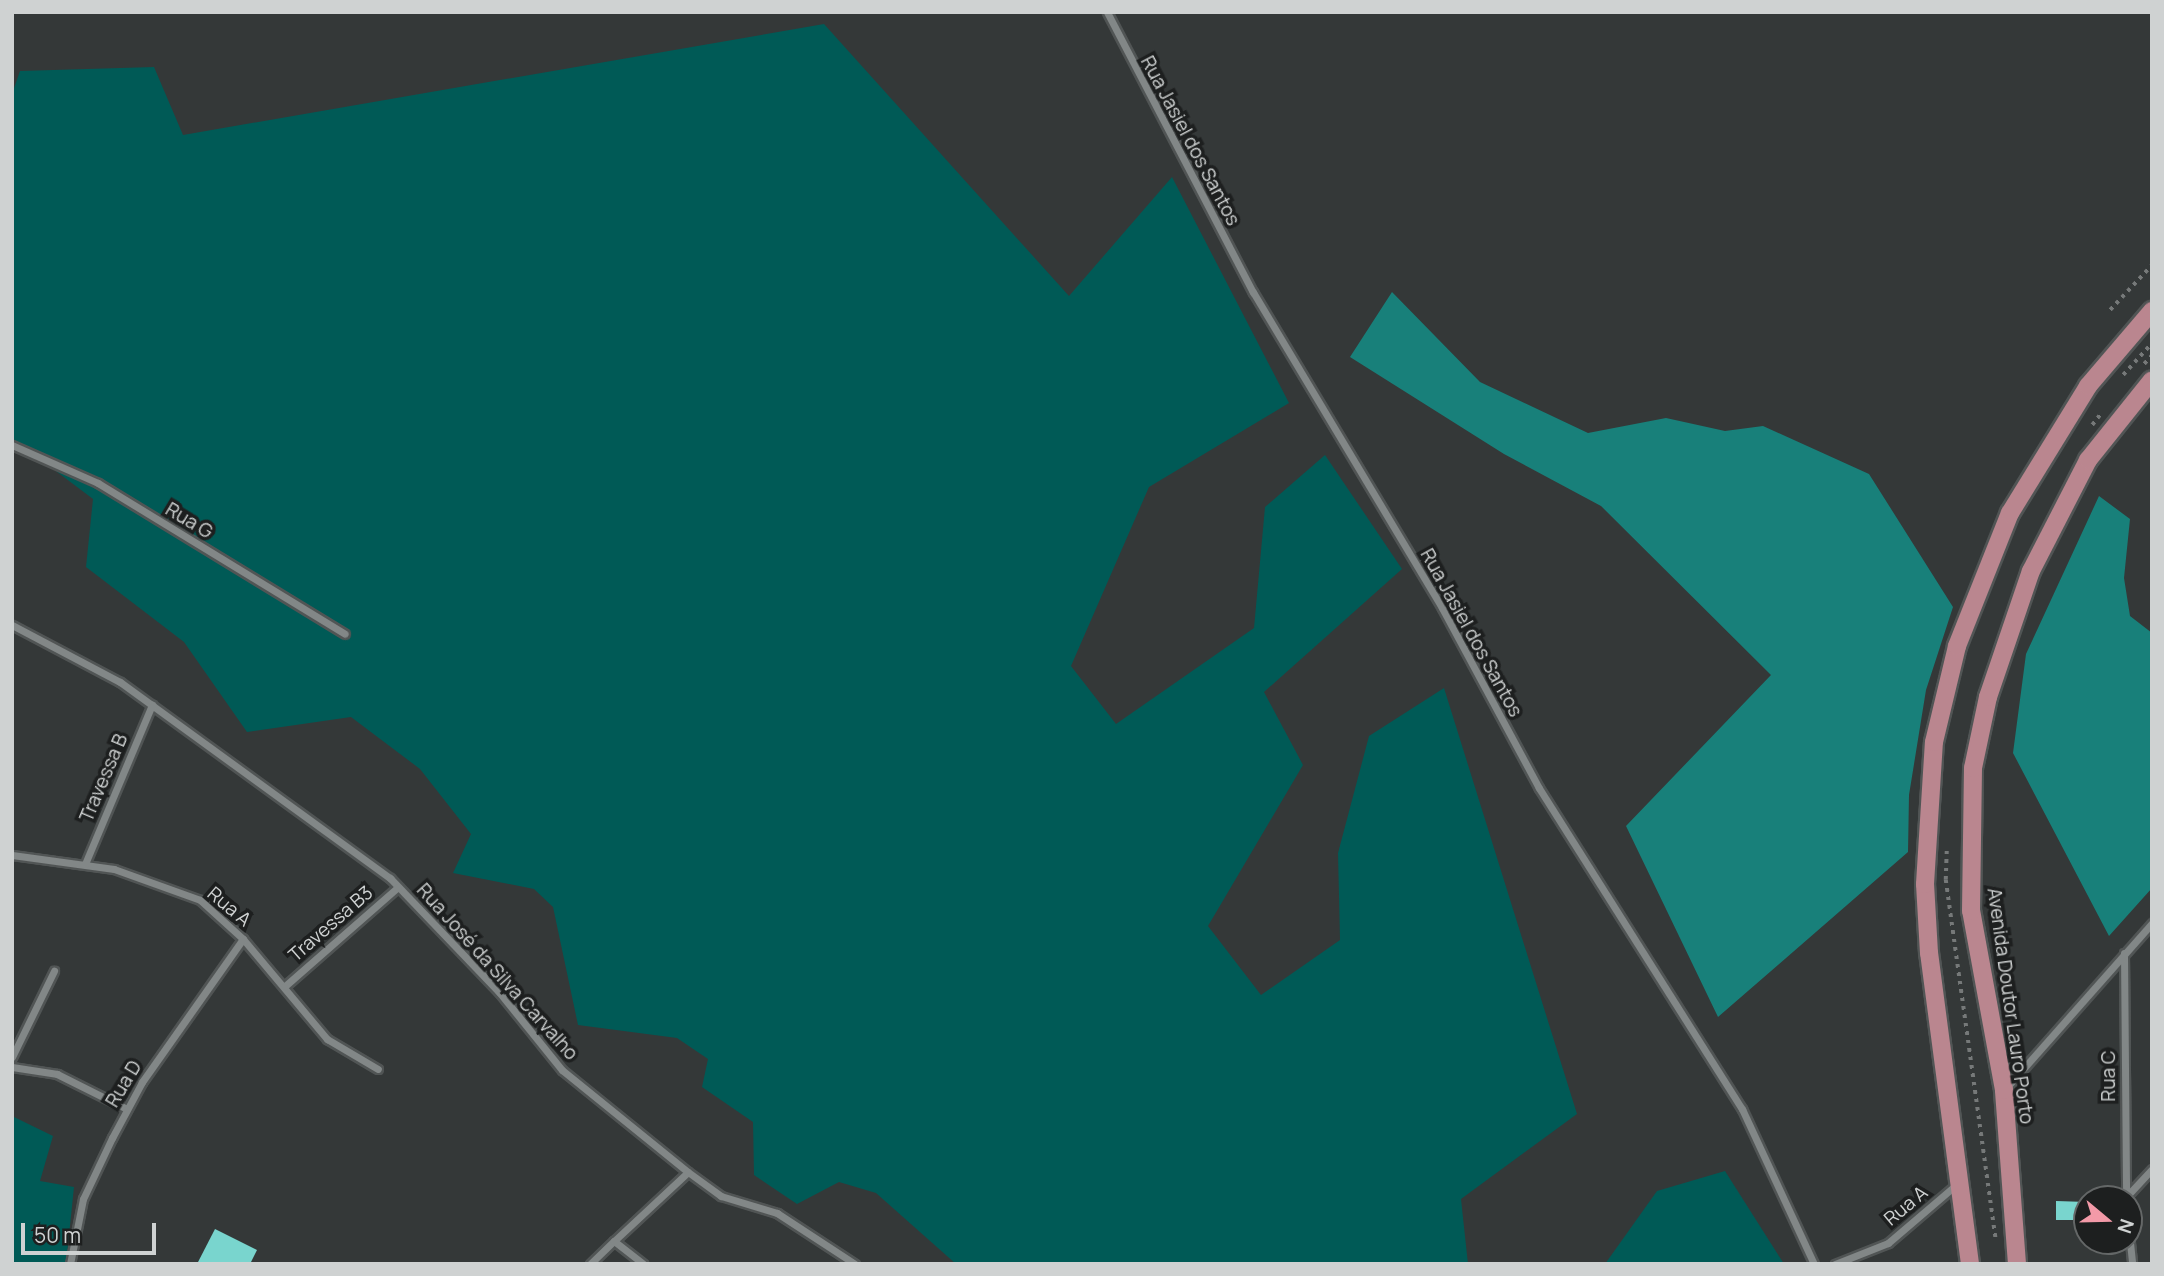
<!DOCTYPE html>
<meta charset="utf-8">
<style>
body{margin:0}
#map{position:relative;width:2164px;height:1276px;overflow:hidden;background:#343838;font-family:Manrope,sans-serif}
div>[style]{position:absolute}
.green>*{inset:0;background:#005a56}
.forest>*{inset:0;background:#18807a}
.building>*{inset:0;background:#79d5ce}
.path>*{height:3.5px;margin-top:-1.75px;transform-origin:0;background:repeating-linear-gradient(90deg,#767979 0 3.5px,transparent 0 8.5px)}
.roads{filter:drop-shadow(2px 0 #515555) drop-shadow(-2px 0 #515555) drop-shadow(0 2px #515555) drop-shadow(0 -2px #515555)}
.street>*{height:7px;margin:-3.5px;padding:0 3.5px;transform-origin:3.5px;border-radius:3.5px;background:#828787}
.primary>*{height:18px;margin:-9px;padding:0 9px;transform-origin:9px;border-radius:9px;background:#ba868f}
span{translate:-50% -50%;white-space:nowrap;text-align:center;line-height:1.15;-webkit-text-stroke:7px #1d1f1f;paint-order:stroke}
.street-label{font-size:19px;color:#cfd2d2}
.frame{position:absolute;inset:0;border:14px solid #cfd2d2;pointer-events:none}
.north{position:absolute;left:2073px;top:1185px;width:70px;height:70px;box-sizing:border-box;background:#1d1f1f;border:2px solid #646767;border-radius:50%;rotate:109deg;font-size:19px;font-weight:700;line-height:28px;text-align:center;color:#cfd2d2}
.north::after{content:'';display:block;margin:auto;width:24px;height:32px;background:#f39aa8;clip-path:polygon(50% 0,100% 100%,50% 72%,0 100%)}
.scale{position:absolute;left:21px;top:1223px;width:135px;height:32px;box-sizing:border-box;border:4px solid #cfd2d2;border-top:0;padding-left:9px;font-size:21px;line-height:24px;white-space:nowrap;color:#cfd2d2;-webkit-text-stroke:5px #1d1f1f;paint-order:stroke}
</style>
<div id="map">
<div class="green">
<div style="clip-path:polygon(824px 24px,1069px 296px,1172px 177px,1289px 403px,1149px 487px,1071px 666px,1116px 724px,1254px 628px,1265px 507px,1325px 455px,1402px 569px,1264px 692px,1303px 765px,1208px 926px,1261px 995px,1340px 940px,1338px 853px,1369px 736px,1444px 688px,1577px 1114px,1461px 1199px,1468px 1264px,956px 1264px,876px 1193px,839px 1182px,797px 1204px,754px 1175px,753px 1122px,702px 1087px,708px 1059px,677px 1038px,578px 1025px,553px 907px,534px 889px,453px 873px,471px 834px,420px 769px,351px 717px,247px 732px,184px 642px,86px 567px,93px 499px,12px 438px,12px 94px,20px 71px,154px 67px,183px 135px)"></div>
<div style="clip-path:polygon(12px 1116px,53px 1136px,40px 1181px,74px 1187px,66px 1264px,12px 1264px)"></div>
<div style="clip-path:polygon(1725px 1171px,1784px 1264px,1605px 1264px,1657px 1191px)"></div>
</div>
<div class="forest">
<div style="clip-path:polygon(1392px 292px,1480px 382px,1588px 433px,1666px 418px,1725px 431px,1763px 426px,1869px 474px,1953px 607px,1926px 690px,1909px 795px,1908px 852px,1718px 1017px,1626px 826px,1771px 675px,1601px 506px,1504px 454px,1350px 357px)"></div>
<div style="clip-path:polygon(2099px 496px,2130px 519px,2124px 578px,2130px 616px,2152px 633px,2152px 888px,2109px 936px,2013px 753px,2026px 654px)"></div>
</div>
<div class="building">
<div style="clip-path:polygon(2056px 1201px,2087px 1202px,2087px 1220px,2056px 1220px)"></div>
<div style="clip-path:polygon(215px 1229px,257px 1250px,250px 1264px,197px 1264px)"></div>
</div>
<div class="path">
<div style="left:2110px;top:310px;width:62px;rotate:-47deg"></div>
<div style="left:2144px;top:364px;width:12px;rotate:-48deg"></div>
<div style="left:2123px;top:375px;width:43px;rotate:-47.8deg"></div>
<div style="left:2092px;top:425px;width:16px;rotate:-52deg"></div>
<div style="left:1947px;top:851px;width:29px;rotate:92deg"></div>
<div style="left:1946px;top:880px;width:365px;rotate:82.1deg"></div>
</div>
<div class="roads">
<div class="street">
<div style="left:1107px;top:12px;width:316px;rotate:62.5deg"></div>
<div style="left:1253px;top:292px;width:368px;rotate:59.1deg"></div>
<div style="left:1442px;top:608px;width:204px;rotate:61.7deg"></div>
<div style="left:1539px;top:788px;width:380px;rotate:57.7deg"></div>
<div style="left:1742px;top:1109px;width:171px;rotate:65.1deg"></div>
<div style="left:12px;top:445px;width:94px;rotate:23.8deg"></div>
<div style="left:98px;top:483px;width:289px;rotate:31.4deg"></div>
<div style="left:12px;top:625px;width:122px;rotate:27.8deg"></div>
<div style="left:120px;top:682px;width:334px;rotate:36deg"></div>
<div style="left:390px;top:878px;width:158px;rotate:46.3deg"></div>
<div style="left:499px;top:992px;width:100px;rotate:51.1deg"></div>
<div style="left:562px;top:1070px;width:162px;rotate:39deg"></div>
<div style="left:688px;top:1172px;width:41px;rotate:36deg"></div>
<div style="left:721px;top:1196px;width:59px;rotate:16.9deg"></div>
<div style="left:777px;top:1213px;width:93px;rotate:33.2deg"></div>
<div style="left:12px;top:855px;width:103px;rotate:7.8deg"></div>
<div style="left:114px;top:869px;width:91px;rotate:19.8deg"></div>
<div style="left:200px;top:900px;width:58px;rotate:42.2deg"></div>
<div style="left:243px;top:939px;width:131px;rotate:50deg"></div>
<div style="left:327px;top:1039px;width:59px;rotate:30.5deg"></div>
<div style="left:85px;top:864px;width:173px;rotate:-67.2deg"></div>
<div style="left:2124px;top:953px;width:246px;rotate:89.5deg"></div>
<div style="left:285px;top:986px;width:150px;rotate:-41.2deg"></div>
<div style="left:12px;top:1057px;width:96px;rotate:-64deg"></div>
<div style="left:12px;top:1067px;width:46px;rotate:8.8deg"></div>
<div style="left:57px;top:1074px;width:78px;rotate:26.6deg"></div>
<div style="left:2007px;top:1087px;width:219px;rotate:-48.5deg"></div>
<div style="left:2126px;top:1197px;width:38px;rotate:-47deg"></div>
<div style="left:2129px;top:1233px;width:31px;rotate:84deg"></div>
<div style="left:614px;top:1241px;width:101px;rotate:-43deg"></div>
<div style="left:70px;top:1264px;width:66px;rotate:-78.7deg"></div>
<div style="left:83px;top:1199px;width:68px;rotate:-64.6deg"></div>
<div style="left:112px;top:1138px;width:64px;rotate:-61.8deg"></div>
<div style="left:142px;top:1082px;width:175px;rotate:-54.8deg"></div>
<div style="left:590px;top:1264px;width:33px;rotate:-44deg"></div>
<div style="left:614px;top:1241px;width:37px;rotate:38deg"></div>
<div style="left:1835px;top:1264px;width:57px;rotate:-21.6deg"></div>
<div style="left:1888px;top:1243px;width:89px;rotate:-40.5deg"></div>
</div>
<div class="primary">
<div style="left:1970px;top:1264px;width:314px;rotate:-97.5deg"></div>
<div style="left:1929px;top:953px;width:69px;rotate:-93.3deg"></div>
<div style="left:1925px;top:884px;width:142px;rotate:-86.4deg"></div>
<div style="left:1934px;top:742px;width:99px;rotate:-76.5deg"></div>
<div style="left:1957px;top:646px;width:143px;rotate:-68.3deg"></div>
<div style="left:2010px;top:513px;width:149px;rotate:-58.4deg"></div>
<div style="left:2088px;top:386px;width:99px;rotate:-49.5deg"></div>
<div style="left:2017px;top:1264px;width:174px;rotate:-94.3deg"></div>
<div style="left:2004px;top:1090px;width:182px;rotate:-100.4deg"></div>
<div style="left:1971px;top:911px;width:143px;rotate:-89.2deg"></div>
<div style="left:1973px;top:768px;width:73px;rotate:-78.1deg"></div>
<div style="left:1988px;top:697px;width:133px;rotate:-71.2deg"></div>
<div style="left:2031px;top:571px;width:125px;rotate:-62.8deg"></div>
<div style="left:2088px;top:460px;width:102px;rotate:-51.3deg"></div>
</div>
</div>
<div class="street-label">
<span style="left:1190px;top:141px;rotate:62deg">Rua Jasiel dos Santos</span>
<span style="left:189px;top:521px;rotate:31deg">Rua G</span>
<span style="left:1471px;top:633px;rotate:61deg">Rua Jasiel dos Santos</span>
<span style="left:104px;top:778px;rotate:-67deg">Travessa B</span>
<span style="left:229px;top:907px;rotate:40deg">Rua A</span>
<span style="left:331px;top:924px;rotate:-41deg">Travessa B3</span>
<span style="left:497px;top:972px;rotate:48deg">Rua José da Silva Carvalho</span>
<span style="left:2010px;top:1006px;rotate:82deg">Avenida Doutor Lauro Porto</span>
<span style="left:2109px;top:1076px;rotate:-90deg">Rua C</span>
<span style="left:124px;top:1084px;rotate:-59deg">Rua D</span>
<span style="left:1906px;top:1206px;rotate:-40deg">Rua A</span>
</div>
<div class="frame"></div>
<div class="north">N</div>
<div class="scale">50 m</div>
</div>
